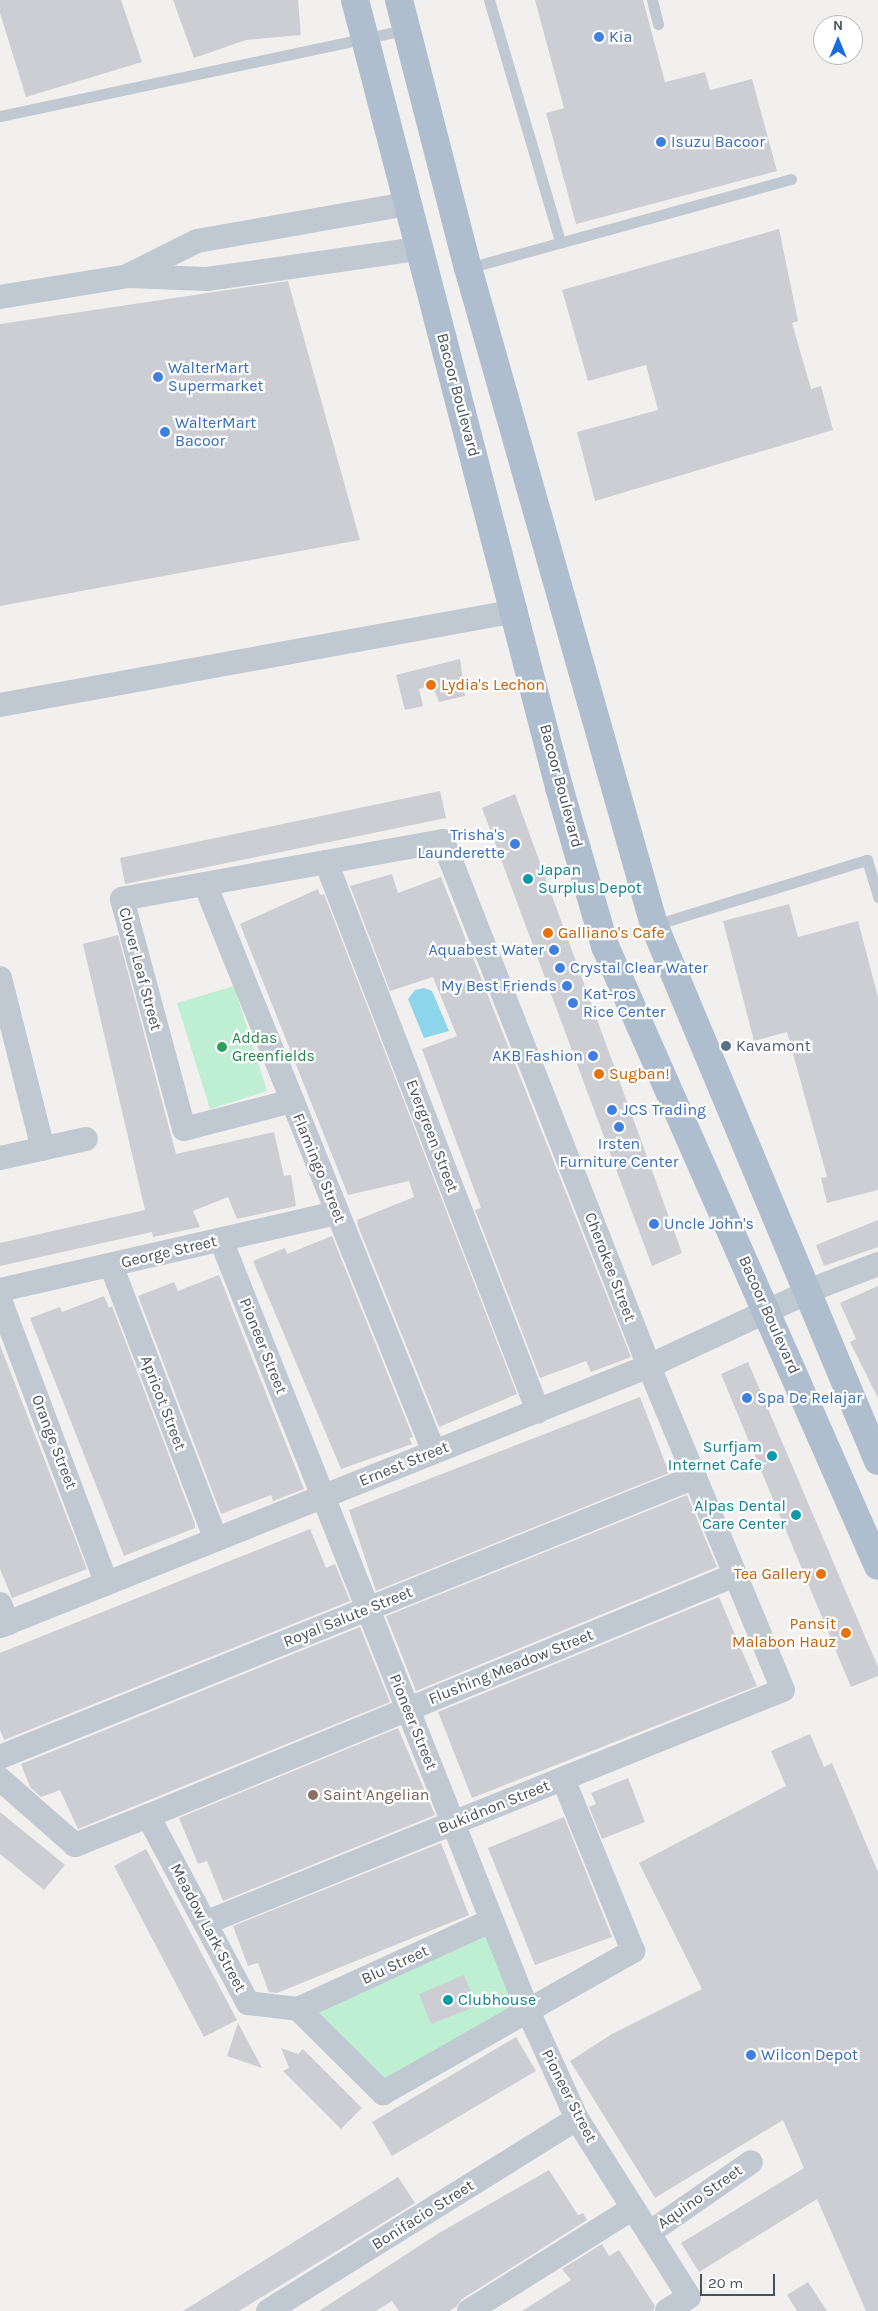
<!DOCTYPE html>
<style>
body{margin:0}
#map{position:relative;width:878px;height:2311px;overflow:hidden;background:#f2efef;font-family:Karla,sans-serif}
div>[style]{position:absolute}
.green>*{inset:0;background:#beefd2}
.water>*{inset:0;background:#8cd5eb}
.building>*{inset:0;background:#ccced4}
.service>*{height:11px;margin:-5.5px;padding:0 5.5px;transform-origin:5.5px;border-radius:5.5px;background:#c0c9d1}
.minor>*{height:24px;margin:-12px;padding:0 12px;transform-origin:12px;border-radius:12px;background:#c0c9d1}
.primary>*{height:28px;margin:-14px;padding:0 14px;transform-origin:14px;border-radius:14px;background:#afbece}
.dots>*{width:14px;height:14px;translate:-50% -50%;box-sizing:border-box;border:2px solid #fff;border-radius:50%}
span{translate:-50% -50%;white-space:nowrap;text-align:center;line-height:1.15;-webkit-text-stroke:4.5px #fff;paint-order:stroke}
.shop-label{font-size:16px;color:#366cbe}
.left{translate:0 -50%;text-align:left}
.right{translate:-100% -50%;text-align:right}
.street-label{font-size:16px;color:#47525d}
.food-label{font-size:16px;color:#c56008}
.culture-label{font-size:16px;color:#0d838f}
.leisure-label{font-size:16px;color:#27864d}
.service-label{font-size:16px;color:#4e5e75}
.education-label{font-size:16px;color:#785e54}
.north{position:absolute;left:813px;top:15px;width:50px;height:50px;box-sizing:border-box;background:#fff;border:1px solid #b5babe;border-radius:50%;rotate:0deg;font-size:14px;font-weight:700;line-height:20px;text-align:center;color:#47525d}
.north::after{content:'';display:block;margin:auto;width:18px;height:22px;background:#1a6de1;clip-path:polygon(50% 0,100% 100%,50% 72%,0 100%)}
.scale{position:absolute;left:700px;top:2274px;width:75px;height:22px;box-sizing:border-box;border:2px solid #47525d;border-top:0;padding-left:6px;font-size:15px;line-height:18px;white-space:nowrap;color:#47525d;-webkit-text-stroke:4px #fff;paint-order:stroke}
</style>
<div id="map">
<div class="green">
<div style="clip-path:polygon(234px 986px,267px 1091px,210px 1109px,177px 1003px)"></div>
<div style="clip-path:polygon(492px 1920px,528px 2011px,383px 2093px,298px 2009px)"></div>
</div>
<div class="water">
<div style="clip-path:polygon(424px 988px,432px 991px,449px 1031px,424px 1038px,408px 999px,415px 990px)"></div>
</div>
<div class="building">
<div style="clip-path:polygon(0 0,121px 0,142px 62px,26px 97px,0 13px)"></div>
<div style="clip-path:polygon(173px 0,298px 0,301px 35px,246px 40px,194px 58px)"></div>
<div style="clip-path:polygon(535px 0,643px 0,665px 82px,705px 72px,710px 90px,752px 79px,777px 171px,576px 224px,546px 113px,564px 108px)"></div>
<div style="clip-path:polygon(779px 229px,798px 321px,792px 323px,811px 389px,821px 386px,833px 430px,595px 501px,577px 432px,658px 410px,646px 365px,588px 381px,562px 290px)"></div>
<div style="clip-path:polygon(288px 281px,360px 540px,0 606px,0 324px)"></div>
<div style="clip-path:polygon(460px 659px,465px 696px,439px 702px,432px 685px,419px 689px,423px 706px,405px 710px,396px 675px)"></div>
<div style="clip-path:polygon(440px 791px,446px 818px,125px 884px,120px 858px)"></div>
<div style="clip-path:polygon(515px 794px,682px 1253px,652px 1266px,482px 808px)"></div>
<div style="clip-path:polygon(392px 874px,398px 893px,441px 877px,631px 1357px,591px 1372px,586px 1361px,540px 1378px,475px 1210px,481px 1208px,422px 1049px,457px 1036px,433px 977px,390px 991px,350px 886px)"></div>
<div style="clip-path:polygon(318px 889px,320px 895px,324px 894px,517px 1394px,439px 1427px,358px 1226px,357px 1220px,414px 1197px,409px 1181px,348px 1195px,240px 924px)"></div>
<div style="clip-path:polygon(789px 904px,798px 937px,858px 921px,878px 997px,878px 1190px,827px 1203px,821px 1178px,827px 1177px,787px 1032px,754px 1041px,723px 921px)"></div>
<div style="clip-path:polygon(118px 935px,176px 1154px,274px 1132px,284px 1176px,291px 1175px,296px 1206px,237px 1219px,228px 1197px,193px 1211px,200px 1227px,153px 1237px,152px 1232px,0 1266px,0 1243px,145px 1210px,83px 944px)"></div>
<div style="clip-path:polygon(878px 1220px,878px 1247px,824px 1266px,816px 1245px)"></div>
<div style="clip-path:polygon(332px 1236px,413px 1437px,409px 1438px,412px 1444px,341px 1469px,253px 1261px,285px 1248px,287px 1254px)"></div>
<div style="clip-path:polygon(219px 1275px,304px 1489px,273px 1501px,271px 1495px,221px 1514px,138px 1296px,174px 1282px,178px 1291px)"></div>
<div style="clip-path:polygon(878px 1286px,878px 1398px,850px 1342px,856px 1339px,840px 1303px)"></div>
<div style="clip-path:polygon(104px 1296px,109px 1308px,112px 1306px,195px 1524px,195px 1528px,124px 1556px,30px 1318px,60px 1307px,62px 1312px)"></div>
<div style="clip-path:polygon(0 1345px,87px 1569px,12px 1598px,0 1569px)"></div>
<div style="clip-path:polygon(748px 1362px,878px 1667px,878px 1676px,851px 1687px,721px 1374px)"></div>
<div style="clip-path:polygon(640px 1397px,669px 1473px,376px 1591px,349px 1510px)"></div>
<div style="clip-path:polygon(687px 1495px,717px 1567px,416px 1691px,386px 1616px)"></div>
<div style="clip-path:polygon(310px 1529px,326px 1568px,335px 1564px,350px 1601px,4px 1740px,0 1730px,0 1653px)"></div>
<div style="clip-path:polygon(719px 1597px,757px 1686px,472px 1798px,438px 1712px)"></div>
<div style="clip-path:polygon(360px 1627px,390px 1702px,78px 1829px,60px 1790px,41px 1797px,30px 1787px,21px 1764px)"></div>
<div style="clip-path:polygon(398px 1728px,435px 1815px,223px 1901px,207px 1861px,198px 1864px,179px 1818px)"></div>
<div style="clip-path:polygon(810px 1734px,824px 1767px,832px 1763px,878px 1872px,878px 2311px,866px 2311px,817px 2199px,699px 2272px,681px 2243px,804px 2168px,783px 2120px,655px 2198px,570px 2061px,612px 2034px,702px 1989px,639px 1863px,786px 1786px,771px 1751px)"></div>
<div style="clip-path:polygon(628px 1778px,645px 1822px,602px 1839px,589px 1807px,596px 1804px,591px 1793px)"></div>
<div style="clip-path:polygon(0 1812px,65px 1865px,44px 1890px,0 1854px)"></div>
<div style="clip-path:polygon(564px 1817px,612px 1937px,535px 1965px,488px 1848px)"></div>
<div style="clip-path:polygon(441px 1843px,469px 1915px,277px 1993px,269px 1992px,258px 1963px,248px 1966px,233px 1926px)"></div>
<div style="clip-path:polygon(146px 1849px,237px 2020px,204px 2037px,114px 1866px)"></div>
<div style="clip-path:polygon(464px 1975px,477px 2006px,431px 2024px,419px 1994px)"></div>
<div style="clip-path:polygon(238px 2023px,262px 2068px,227px 2056px)"></div>
<div style="clip-path:polygon(516px 2037px,536px 2071px,392px 2156px,372px 2122px)"></div>
<div style="clip-path:polygon(281px 2048px,298px 2054px,303px 2049px,362px 2108px,341px 2129px,283px 2071px,289px 2068px)"></div>
<div style="clip-path:polygon(549px 2170px,578px 2215px,583px 2213px,587px 2220px,462px 2299px,456px 2307px,449px 2311px,399px 2311px,392px 2301px,376px 2311px,319px 2311px,439px 2233px)"></div>
<div style="clip-path:polygon(398px 2177px,415px 2203px,239px 2311px,183px 2311px)"></div>
<div style="clip-path:polygon(602px 2244px,609px 2256px,619px 2250px,655px 2306px,653px 2311px,522px 2311px,571px 2280px,562px 2269px)"></div>
<div style="clip-path:polygon(808px 2282px,827px 2311px,797px 2311px,787px 2295px)"></div>
</div>
<div class="service">
<div style="left:489px;top:0;width:252px;rotate:73.6deg"></div>
<div style="left:652px;top:0;width:25px;rotate:76deg"></div>
<div style="left:0;top:116px;width:414px;rotate:-12deg"></div>
<div style="left:468px;top:268px;width:335px;rotate:-15.4deg"></div>
<div style="left:654px;top:925px;width:223px;rotate:-17deg"></div>
<div style="left:867px;top:860px;width:39px;rotate:73deg"></div>
</div>
<div class="minor">
<div style="left:129px;top:275px;width:76px;rotate:-26.6deg"></div>
<div style="left:197px;top:241px;width:212px;rotate:-10deg"></div>
<div style="left:0;top:297px;width:130px;rotate:-9.3deg"></div>
<div style="left:128px;top:276px;width:79px;rotate:2.2deg"></div>
<div style="left:207px;top:279px;width:213px;rotate:-8.1deg"></div>
<div style="left:0;top:705px;width:524px;rotate:-10.32deg"></div>
<div style="left:326px;top:862px;width:589px;rotate:68.89deg"></div>
<div style="left:205px;top:884px;width:612px;rotate:68.04deg"></div>
<div style="left:0;top:978px;width:176px;rotate:75.9deg"></div>
<div style="left:0;top:1158px;width:88px;rotate:-12.5deg"></div>
<div style="left:221px;top:1240px;width:830px;rotate:68.29deg"></div>
<div style="left:528px;top:2011px;width:119px;rotate:65.6deg"></div>
<div style="left:577px;top:2119px;width:210px;rotate:57.8deg"></div>
<div style="left:689px;top:2297px;width:26px;rotate:148deg"></div>
<div style="left:111px;top:1265px;width:294px;rotate:69.1deg"></div>
<div style="left:0;top:1290px;width:346px;rotate:-12.9deg"></div>
<div style="left:0;top:1300px;width:303px;rotate:69.4deg"></div>
<div style="left:0;top:1604px;width:21px;rotate:67deg"></div>
<div style="left:0;top:1626px;width:699px;rotate:-21.83deg"></div>
<div style="left:649px;top:1366px;width:195px;rotate:-24.9deg"></div>
<div style="left:826px;top:1284px;width:56px;rotate:-21deg"></div>
<div style="left:0;top:1757px;width:749px;rotate:-21.94deg"></div>
<div style="left:0;top:1779px;width:100px;rotate:41.3deg"></div>
<div style="left:75px;top:1845px;width:79px;rotate:-21.7deg"></div>
<div style="left:148px;top:1816px;width:212px;rotate:61.9deg"></div>
<div style="left:248px;top:2003px;width:50px;rotate:6.8deg"></div>
<div style="left:298px;top:2009px;width:120px;rotate:44.7deg"></div>
<div style="left:383px;top:2093px;width:288px;rotate:-29.6deg"></div>
<div style="left:633px;top:1951px;width:186px;rotate:-112.1deg"></div>
<div style="left:148px;top:1816px;width:635px;rotate:-22.32deg"></div>
<div style="left:205px;top:1923px;width:623px;rotate:-21.96deg"></div>
<div style="left:783px;top:1690px;width:351px;rotate:-112.5deg"></div>
<div style="left:649px;top:1366px;width:564px;rotate:-111.42deg"></div>
<div style="left:443px;top:841px;width:326px;rotate:169.8deg"></div>
<div style="left:122px;top:899px;width:238px;rotate:74.9deg"></div>
<div style="left:184px;top:1129px;width:112px;rotate:-14.5deg"></div>
<div style="left:298px;top:2009px;width:213px;rotate:-24.6deg"></div>
<div style="left:649px;top:2233px;width:124px;rotate:-34.8deg"></div>
<div style="left:268px;top:2311px;width:364px;rotate:-31.9deg"></div>
<div style="left:469px;top:2311px;width:194px;rotate:-32.1deg"></div>
</div>
<div class="primary">
<div style="left:355px;top:0;width:813px;rotate:75.47deg"></div>
<div style="left:559px;top:787px;width:166px;rotate:73.9deg"></div>
<div style="left:605px;top:946px;width:677px;rotate:66.24deg"></div>
<div style="left:399px;top:0;width:277px;rotate:75.6deg"></div>
<div style="left:468px;top:268px;width:683px;rotate:74.19deg"></div>
<div style="left:654px;top:925px;width:581px;rotate:67.32deg"></div>
</div>
<div class="dots">
<div style="left:599px;top:37px;background:#3f7fe0"></div>
<div style="left:661px;top:142px;background:#3f7fe0"></div>
<div style="left:158px;top:377px;background:#3f7fe0"></div>
<div style="left:165px;top:432px;background:#3f7fe0"></div>
<div style="left:431px;top:685px;background:#e8710a"></div>
<div style="left:515px;top:844px;background:#3f7fe0"></div>
<div style="left:528px;top:879px;background:#0f9aa8"></div>
<div style="left:548px;top:933px;background:#e8710a"></div>
<div style="left:554px;top:950px;background:#3f7fe0"></div>
<div style="left:560px;top:968px;background:#3f7fe0"></div>
<div style="left:567px;top:986px;background:#3f7fe0"></div>
<div style="left:573px;top:1003px;background:#3f7fe0"></div>
<div style="left:726px;top:1046px;background:#5c6f8a"></div>
<div style="left:222px;top:1047px;background:#2e9e5b"></div>
<div style="left:593px;top:1056px;background:#3f7fe0"></div>
<div style="left:599px;top:1074px;background:#e8710a"></div>
<div style="left:612px;top:1110px;background:#3f7fe0"></div>
<div style="left:619px;top:1127px;background:#3f7fe0"></div>
<div style="left:654px;top:1224px;background:#3f7fe0"></div>
<div style="left:747px;top:1398px;background:#3f7fe0"></div>
<div style="left:772px;top:1456px;background:#0f9aa8"></div>
<div style="left:796px;top:1515px;background:#0f9aa8"></div>
<div style="left:821px;top:1574px;background:#e8710a"></div>
<div style="left:846px;top:1633px;background:#e8710a"></div>
<div style="left:313px;top:1795px;background:#8d6e63"></div>
<div style="left:448px;top:2000px;background:#0f9aa8"></div>
<div style="left:751px;top:2055px;background:#3f7fe0"></div>
</div>
<div class="shop-label">
<span class="left" style="left:609px;top:37px">Kia</span>
<span class="left" style="left:671px;top:142px">Isuzu Bacoor</span>
<span class="left" style="left:168px;top:377px">WalterMart<br>Supermarket</span>
<span class="left" style="left:175px;top:432px">WalterMart<br>Bacoor</span>
<span class="right" style="left:505px;top:844px">Trisha's<br>Launderette</span>
<span class="right" style="left:544px;top:950px">Aquabest Water</span>
<span class="left" style="left:570px;top:968px">Crystal Clear Water</span>
<span class="right" style="left:557px;top:986px">My Best Friends</span>
<span class="left" style="left:583px;top:1003px">Kat-ros<br>Rice Center</span>
<span class="right" style="left:583px;top:1056px">AKB Fashion</span>
<span class="left" style="left:622px;top:1110px">JCS Trading</span>
<span style="left:619px;top:1153px">Irsten<br>Furniture Center</span>
<span class="left" style="left:664px;top:1224px">Uncle John's</span>
<span class="left" style="left:757px;top:1398px">Spa De Relajar</span>
<span class="left" style="left:761px;top:2055px">Wilcon Depot</span>
</div>
<div class="street-label">
<span style="left:458px;top:395px;rotate:75deg">Bacoor Boulevard</span>
<span style="left:561px;top:786px;rotate:75deg">Bacoor Boulevard</span>
<span style="left:140px;top:969px;rotate:75deg">Clover Leaf Street</span>
<span style="left:432px;top:1136px;rotate:69deg">Evergreen Street</span>
<span style="left:319px;top:1168px;rotate:68deg">Flamingo Street</span>
<span style="left:169px;top:1252px;rotate:-13deg">George Street</span>
<span style="left:610px;top:1267px;rotate:69deg">Cherokee Street</span>
<span style="left:769px;top:1315px;rotate:66deg">Bacoor Boulevard</span>
<span style="left:263px;top:1346px;rotate:68deg">Pioneer Street</span>
<span style="left:163px;top:1403px;rotate:69deg">Apricot Street</span>
<span style="left:54px;top:1442px;rotate:69deg">Orange Street</span>
<span style="left:404px;top:1464px;rotate:-22deg">Ernest Street</span>
<span style="left:348px;top:1617px;rotate:-22deg">Royal Salute Street</span>
<span style="left:511px;top:1667px;rotate:-22deg">Flushing Meadow Street</span>
<span style="left:413px;top:1722px;rotate:68deg">Pioneer Street</span>
<span style="left:494px;top:1807px;rotate:-22deg">Bukidnon Street</span>
<span style="left:208px;top:1928px;rotate:62deg">Meadow Lark Street</span>
<span style="left:395px;top:1965px;rotate:-25deg">Blu Street</span>
<span style="left:569px;top:2096px;rotate:63deg">Pioneer Street</span>
<span style="left:700px;top:2197px;rotate:-35deg">Aquino Street</span>
<span style="left:423px;top:2215px;rotate:-32deg">Bonifacio Street</span>
</div>
<div class="food-label">
<span class="left" style="left:441px;top:685px">Lydia's Lechon</span>
<span class="left" style="left:558px;top:933px">Galliano's Cafe</span>
<span class="left" style="left:609px;top:1074px">Sugban!</span>
<span class="right" style="left:811px;top:1574px">Tea Gallery</span>
<span class="right" style="left:836px;top:1633px">Pansit<br>Malabon Hauz</span>
</div>
<div class="culture-label">
<span class="left" style="left:538px;top:879px">Japan<br>Surplus Depot</span>
<span class="right" style="left:762px;top:1456px">Surfjam<br>Internet Cafe</span>
<span class="right" style="left:786px;top:1515px">Alpas Dental<br>Care Center</span>
<span class="left" style="left:458px;top:2000px">Clubhouse</span>
</div>
<div class="leisure-label">
<span class="left" style="left:232px;top:1047px">Addas<br>Greenfields</span>
</div>
<div class="service-label">
<span class="left" style="left:736px;top:1046px">Kavamont</span>
</div>
<div class="education-label">
<span class="left" style="left:323px;top:1795px">Saint Angelian</span>
</div>
<div class="north">N</div>
<div class="scale">20 m</div>
</div>
